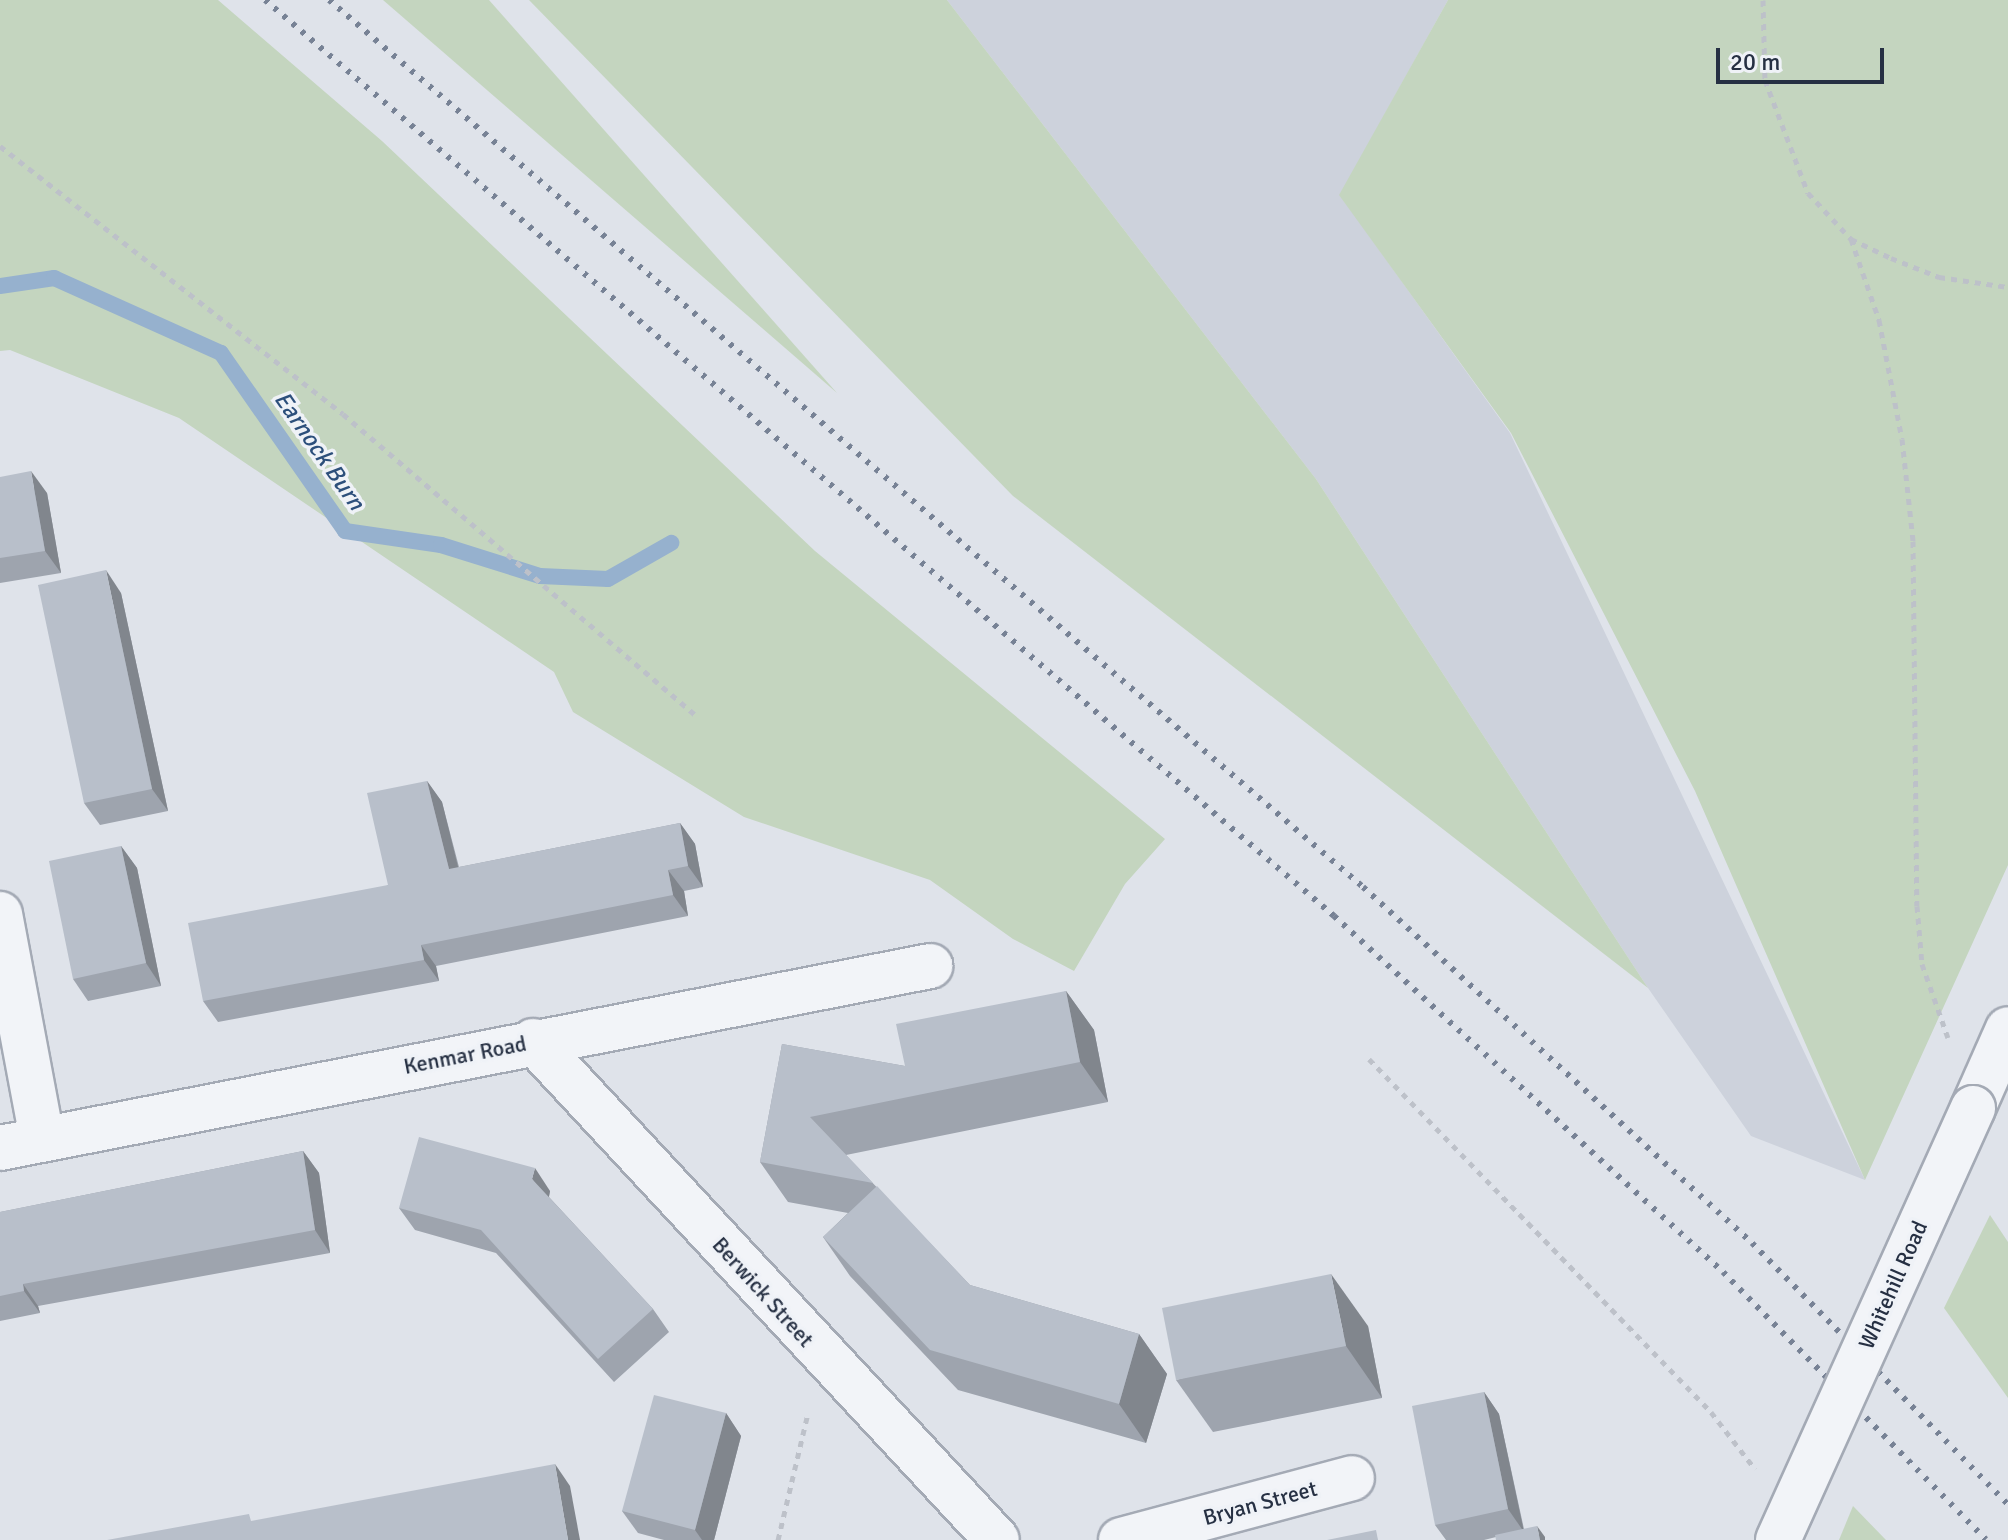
<!DOCTYPE html>
<style>
body{margin:0}
#map{position:relative;width:2008px;height:1540px;overflow:hidden;background:#dfe3ea;font-family:Signika,sans-serif}
div>[style]{position:absolute}
.built>*{inset:0;background:#cdd2dc}
.green>*{inset:0;background:#c4d5bf}
.stream>*{height:16px;margin:-8px;padding:0 8px;transform-origin:8px;border-radius:8px;background:#96b1ce}
.path>*{height:5px;margin-top:-2.5px;transform-origin:0;background:repeating-linear-gradient(90deg,#bdc1c9 0 6px,transparent 0 12px)}
.roads{filter:drop-shadow(2px 0 #a4aab5) drop-shadow(-2px 0 #a4aab5) drop-shadow(0 2px #a4aab5) drop-shadow(0 -2px #a4aab5)}
.minor>*{height:44px;margin:-22px;padding:0 22px;transform-origin:22px;border-radius:22px;background:#f2f4f8}
.rail>*{height:6px;margin-top:-3px;transform-origin:0;background:repeating-linear-gradient(90deg,#778295 0 4px,transparent 0 12px)}
.bridges{filter:drop-shadow(2px 0 #a4aab5) drop-shadow(-2px 0 #a4aab5) drop-shadow(0 2px #a4aab5) drop-shadow(0 -2px #a4aab5)}
.minor-bridge>*{height:44px;margin:-22px;padding:0 22px;transform-origin:22px;border-radius:22px;background:#f2f4f8}
.wall>*{inset:0;background:#9ea4ae}
.shaded-wall>*{inset:0;background:#81868d}
.building>*{inset:0;background:#b8bfca}
span{translate:-50% -50%;white-space:nowrap;text-align:center;line-height:1.15;-webkit-text-stroke:7px #eff2f7;paint-order:stroke}
.street-label{font-size:22px;color:#263043}
.water-label{font-size:24px;color:#2c4f7b;font-style:italic}
.scale{position:absolute;left:1716px;top:48px;width:168px;height:36px;box-sizing:border-box;border:4px solid #263043;border-top:0;padding-left:10px;font-size:24px;line-height:28px;white-space:nowrap;color:#263043;-webkit-text-stroke:6px #eff2f7;paint-order:stroke}
</style>
<div id="map">
<div class="built">
<div style="clip-path:polygon(947px 0,1448px 0,1340px 195px,1510px 433px,1865px 1180px,1751px 1136px,1648px 988px,1316px 479px)"></div>
</div>
<div class="green">
<div style="clip-path:polygon(0 0,218px 0,382px 141px,815px 551px,1165px 839px,1125px 884px,1074px 971px,1013px 939px,930px 880px,744px 817px,573px 712px,554px 672px,179px 418px,10px 350px,0 351px)"></div>
<div style="clip-path:polygon(383px 0,489px 0,837px 393px)"></div>
<div style="clip-path:polygon(529px 0,947px 0,1316px 479px,1648px 988px,1013px 496px)"></div>
<div style="clip-path:polygon(1448px 0,2008px 0,2008px 865px,1865px 1180px,1695px 791px,1511px 433px,1339px 195px)"></div>
<div style="clip-path:polygon(1990px 1215px,2008px 1242px,2008px 1398px,1944px 1308px)"></div>
<div style="clip-path:polygon(1853px 1506px,1886px 1540px,1839px 1540px)"></div>
</div>
<div class="stream">
<div style="left:0;top:286px;width:55px;rotate:-8.4deg"></div>
<div style="left:54px;top:278px;width:183px;rotate:24.2deg"></div>
<div style="left:221px;top:353px;width:217px;rotate:55.1deg"></div>
<div style="left:345px;top:531px;width:97px;rotate:8.3deg"></div>
<div style="left:441px;top:545px;width:104px;rotate:17.4deg"></div>
<div style="left:540px;top:576px;width:68px;rotate:2.5deg"></div>
<div style="left:608px;top:579px;width:73px;rotate:-29.7deg"></div>
</div>
<div class="path">
<div style="left:1763px;top:0;width:80px;rotate:88.6deg"></div>
<div style="left:1765px;top:80px;width:121px;rotate:69.2deg"></div>
<div style="left:1808px;top:193px;width:63px;rotate:46.9deg"></div>
<div style="left:1851px;top:239px;width:44px;rotate:25.4deg"></div>
<div style="left:1891px;top:258px;width:52px;rotate:21.6deg"></div>
<div style="left:1939px;top:277px;width:70px;rotate:8.2deg"></div>
<div style="left:0;top:146px;width:435px;rotate:38deg"></div>
<div style="left:343px;top:414px;width:465px;rotate:40.5deg"></div>
<div style="left:1851px;top:239px;width:86px;rotate:70.9deg"></div>
<div style="left:1879px;top:320px;width:121px;rotate:79.1deg"></div>
<div style="left:1902px;top:439px;width:103px;rotate:83.8deg"></div>
<div style="left:1913px;top:541px;width:365px;rotate:89.4deg"></div>
<div style="left:1917px;top:906px;width:58px;rotate:85.1deg"></div>
<div style="left:1922px;top:964px;width:78px;rotate:70.6deg"></div>
<div style="left:1369px;top:1059px;width:492px;rotate:45.9deg"></div>
<div style="left:1711px;top:1412px;width:72px;rotate:52.3deg"></div>
<div style="left:778px;top:1540px;width:130px;rotate:-76.7deg"></div>
</div>
<div class="roads">
<div class="minor">
<div style="left:0;top:914px;width:229px;rotate:79.4deg"></div>
<div style="left:533px;top:1041px;width:681px;rotate:47.08deg"></div>
<div style="left:1973px;top:1108px;width:86px;rotate:-66.1deg"></div>
<div style="left:0;top:1148px;width:948px;rotate:-11.07deg"></div>
<div style="left:1121px;top:1540px;width:239px;rotate:-15deg"></div>
</div>
</div>
<div class="rail">
<div style="left:265px;top:0;width:1408px;rotate:40.59deg"></div>
<div style="left:1334px;top:916px;width:527px;rotate:42.46deg"></div>
<div style="left:1723px;top:1272px;width:375px;rotate:45.5deg"></div>
<div style="left:329px;top:0;width:1362px;rotate:40.62deg"></div>
<div style="left:1363px;top:887px;width:527px;rotate:42.46deg"></div>
<div style="left:1752px;top:1243px;width:366px;rotate:45.6deg"></div>
</div>
<div class="bridges">
<div class="minor-bridge">
<div style="left:1778px;top:1540px;width:474px;rotate:-65.7deg"></div>
</div>
</div>
<div class="wall">
<div style="clip-path:polygon(0 477px,47px 493px,61px 573px,0 583px)"></div>
<div style="clip-path:polygon(121px 593px,168px 811px,100px 825px,84px 803px)"></div>
<div style="clip-path:polygon(427px 781px,442px 802px,459px 867px,680px 823px,695px 844px,703px 887px,684px 891px,688px 916px,436px 966px,439px 981px,218px 1022px,203px 1001px,388px 885px)"></div>
<div style="clip-path:polygon(121px 846px,137px 868px,161px 986px,88px 1001px,73px 979px)"></div>
<div style="clip-path:polygon(1066px 991px,1094px 1030px,1108px 1102px,846px 1155px,970px 1285px,1139px 1334px,1167px 1374px,1146px 1443px,958px 1390px,850px 1276px,823px 1237px,848px 1213px,788px 1202px,760px 1162px,782px 1044px,905px 1066px)"></div>
<div style="clip-path:polygon(303px 1151px,319px 1173px,330px 1253px,38px 1306px,40px 1313px,0 1321px,0 1212px)"></div>
<div style="clip-path:polygon(550px 1191px,549px 1197px,653px 1309px,669px 1332px,614px 1382px,496px 1253px,415px 1230px,399px 1208px)"></div>
<div style="clip-path:polygon(1368px 1326px,1382px 1398px,1213px 1432px,1176px 1380px)"></div>
<div style="clip-path:polygon(1484px 1392px,1499px 1414px,1524px 1529px,1545px 1537px,1545px 1540px,1496px 1540px,1496px 1537px,1484px 1540px,1446px 1540px,1435px 1525px)"></div>
<div style="clip-path:polygon(726px 1413px,741px 1436px,714px 1540px,664px 1540px,638px 1533px,622px 1511px)"></div>
</div>
<div class="shaded-wall">
<div style="clip-path:polygon(31px 471px,47px 493px,61px 573px,45px 551px)"></div>
<div style="clip-path:polygon(106px 570px,121px 593px,168px 811px,152px 789px)"></div>
<div style="clip-path:polygon(427px 781px,442px 802px,464px 891px,449px 869px)"></div>
<div style="clip-path:polygon(680px 823px,695px 844px,703px 887px,688px 866px)"></div>
<div style="clip-path:polygon(121px 846px,137px 868px,161px 986px,146px 963px)"></div>
<div style="clip-path:polygon(668px 870px,684px 891px,688px 916px,673px 895px)"></div>
<div style="clip-path:polygon(421px 945px,436px 966px,439px 981px,424px 960px)"></div>
<div style="clip-path:polygon(1066px 991px,1094px 1030px,1108px 1102px,1080px 1062px)"></div>
<div style="clip-path:polygon(303px 1151px,319px 1173px,330px 1253px,315px 1230px)"></div>
<div style="clip-path:polygon(535px 1168px,550px 1191px,548px 1201px,532px 1179px)"></div>
<div style="clip-path:polygon(1331px 1274px,1368px 1326px,1382px 1398px,1346px 1346px)"></div>
<div style="clip-path:polygon(23px 1284px,38px 1306px,40px 1313px,24px 1291px)"></div>
<div style="clip-path:polygon(1139px 1334px,1167px 1374px,1146px 1443px,1119px 1404px)"></div>
<div style="clip-path:polygon(1484px 1392px,1499px 1414px,1524px 1532px,1508px 1509px)"></div>
<div style="clip-path:polygon(726px 1413px,741px 1436px,714px 1540px,702px 1540px,695px 1530px)"></div>
<div style="clip-path:polygon(555px 1464px,570px 1486px,580px 1540px,568px 1540px)"></div>
<div style="clip-path:polygon(1537px 1526px,1545px 1537px,1545px 1540px,1540px 1540px)"></div>
</div>
<div class="building">
<div style="clip-path:polygon(31px 471px,45px 551px,0 558px,0 477px)"></div>
<div style="clip-path:polygon(106px 570px,152px 789px,84px 803px,38px 585px)"></div>
<div style="clip-path:polygon(427px 781px,449px 869px,680px 823px,688px 866px,668px 870px,673px 895px,421px 945px,424px 960px,203px 1001px,188px 923px,388px 885px,367px 793px)"></div>
<div style="clip-path:polygon(121px 846px,146px 963px,73px 979px,49px 861px)"></div>
<div style="clip-path:polygon(1066px 991px,1080px 1062px,810px 1117px,873px 1183px,760px 1162px,782px 1044px,905px 1066px,896px 1024px)"></div>
<div style="clip-path:polygon(419px 1137px,535px 1168px,532px 1179px,653px 1309px,598px 1359px,481px 1230px,399px 1208px)"></div>
<div style="clip-path:polygon(303px 1151px,315px 1230px,23px 1284px,24px 1291px,0 1296px,0 1212px)"></div>
<div style="clip-path:polygon(877px 1186px,970px 1285px,1139px 1334px,1119px 1404px,930px 1350px,823px 1237px)"></div>
<div style="clip-path:polygon(1331px 1274px,1346px 1346px,1176px 1380px,1162px 1308px)"></div>
<div style="clip-path:polygon(1484px 1392px,1508px 1509px,1435px 1525px,1412px 1406px)"></div>
<div style="clip-path:polygon(654px 1395px,726px 1413px,695px 1530px,622px 1511px)"></div>
<div style="clip-path:polygon(555px 1464px,568px 1540px,107px 1540px,249px 1514px,251px 1521px)"></div>
<div style="clip-path:polygon(1537px 1526px,1540px 1540px,1496px 1540px,1495px 1535px)"></div>
<div style="clip-path:polygon(1376px 1530px,1378px 1540px,1327px 1540px)"></div>
</div>
<div class="street-label">
<span style="left:465px;top:1055px;rotate:-11deg">Kenmar Road</span>
<span style="left:1893px;top:1285px;rotate:-66deg">Whitehill Road</span>
<span style="left:763px;top:1292px;rotate:48deg">Berwick Street</span>
<span style="left:1260px;top:1503px;rotate:-15deg">Bryan Street</span>
</div>
<div class="water-label">
<span style="left:319px;top:451px;rotate:55deg">Earnock Burn</span>
</div>
<div class="scale">20 m</div>
</div>
